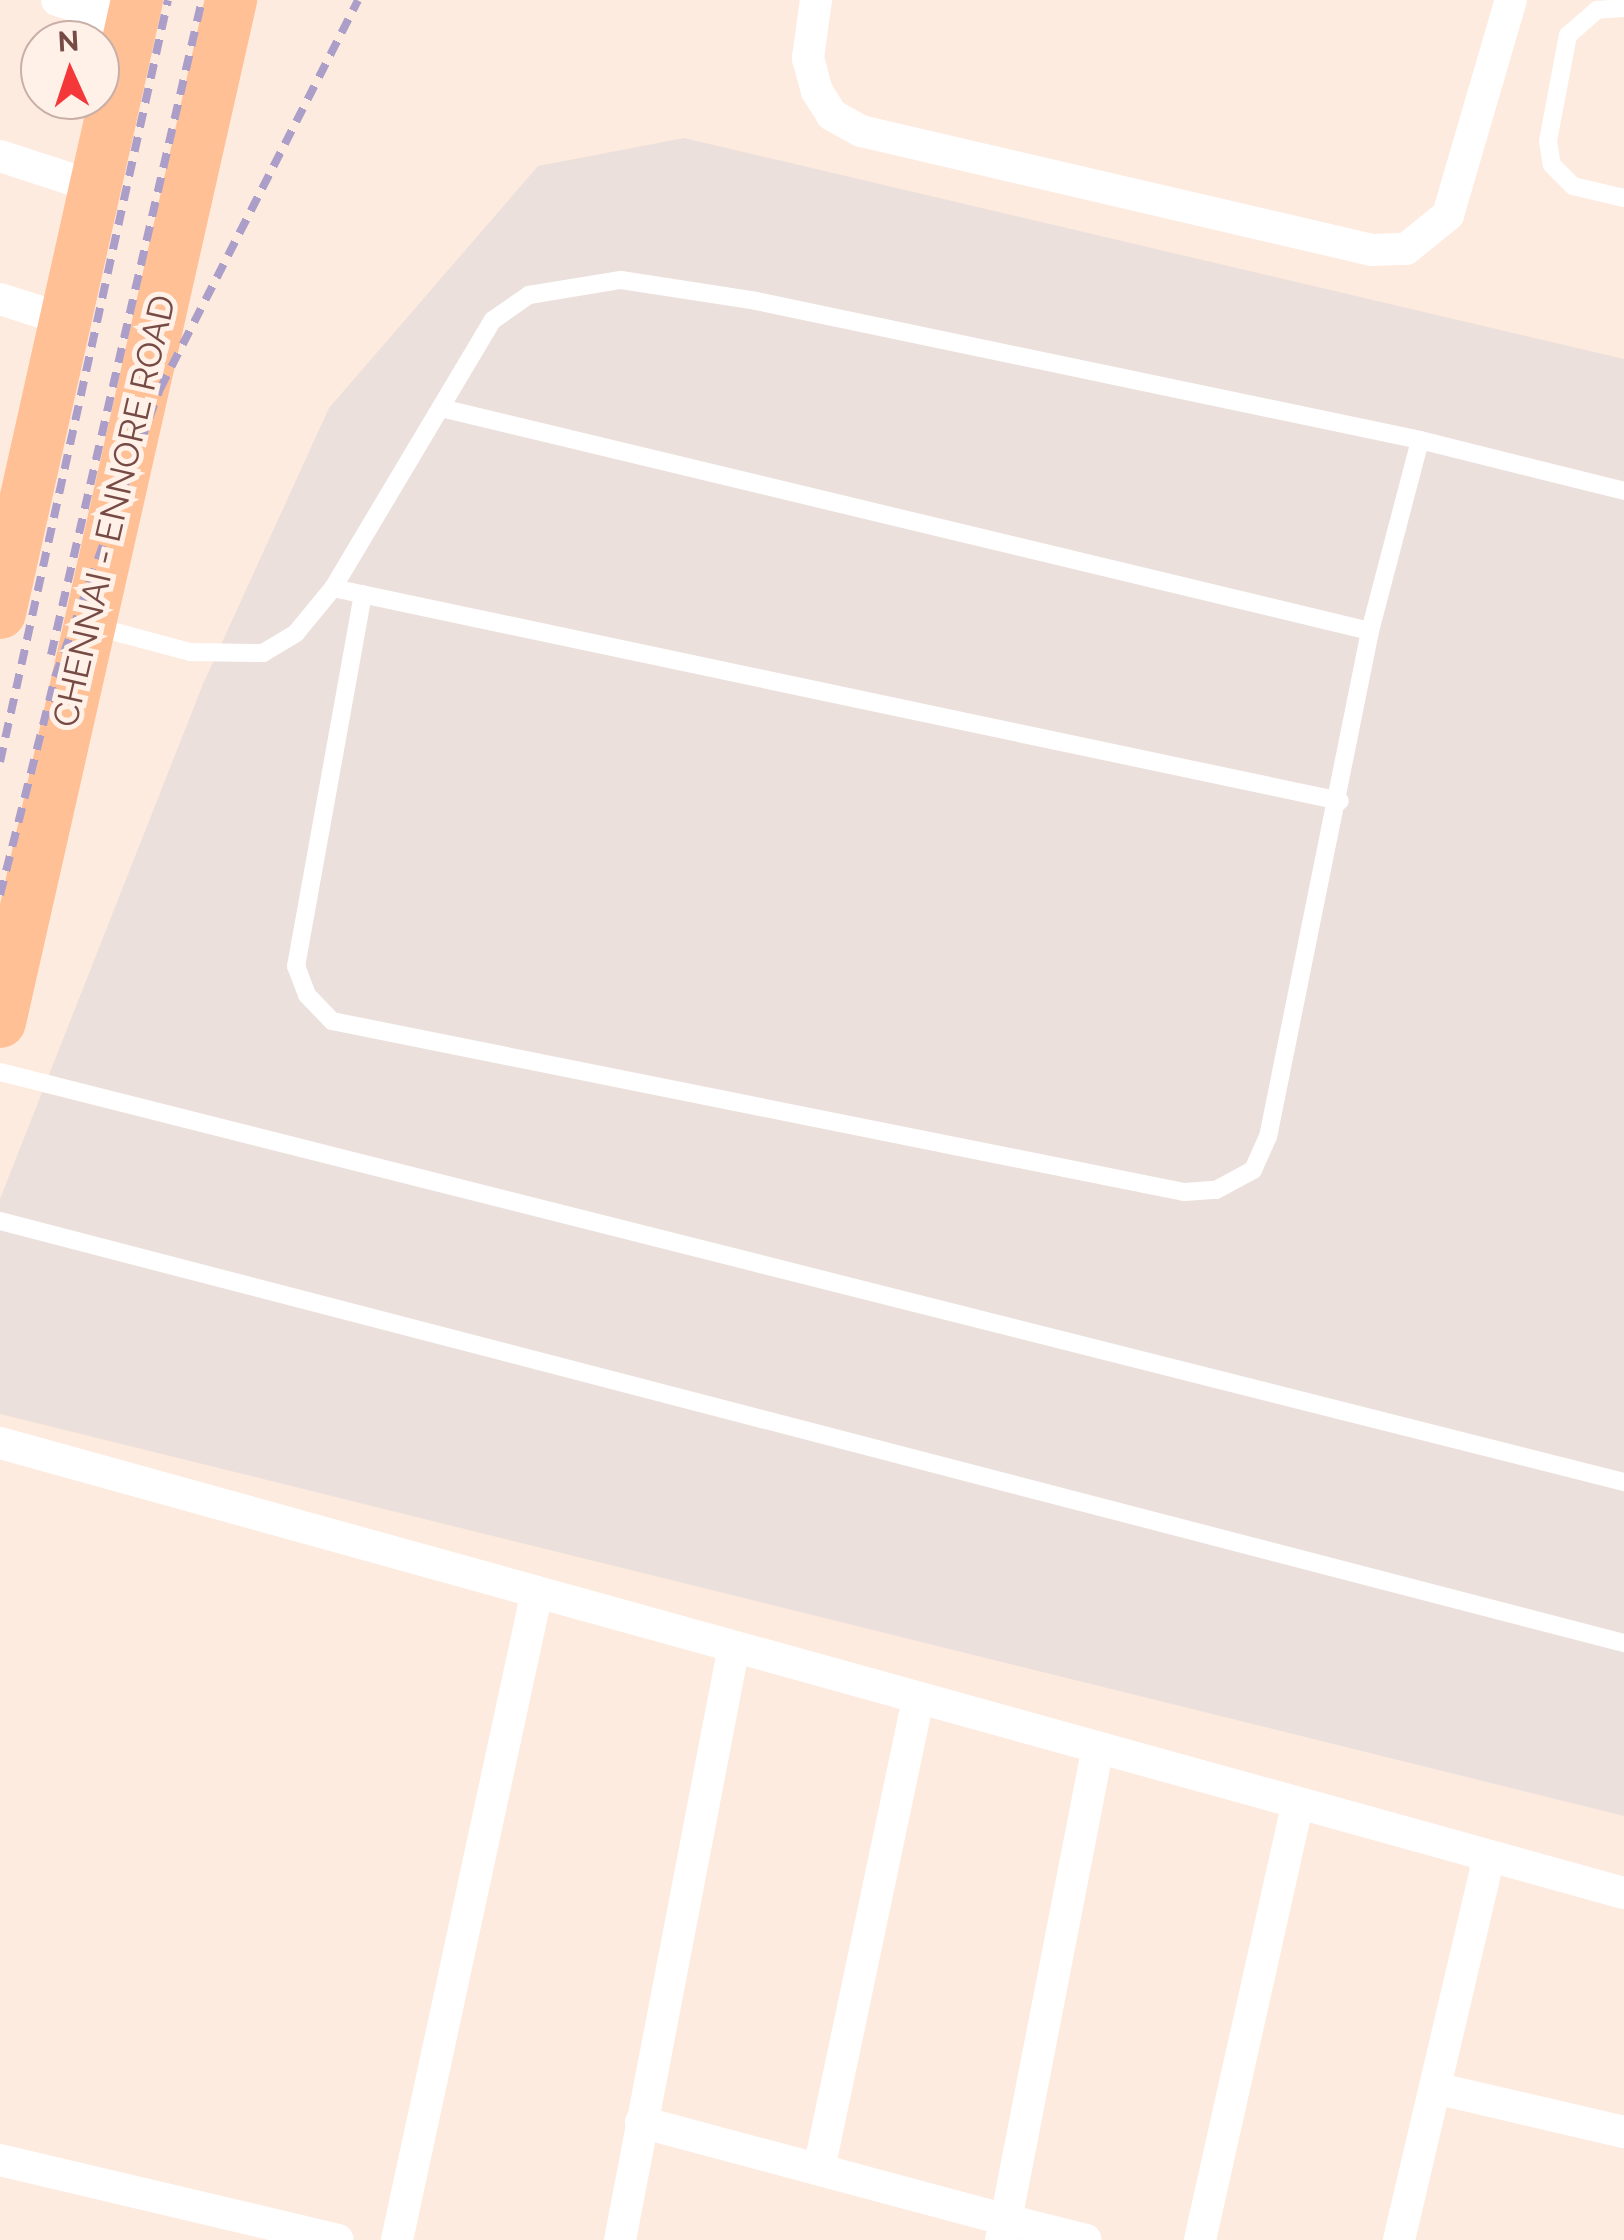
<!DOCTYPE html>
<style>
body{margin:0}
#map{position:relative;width:1624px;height:2240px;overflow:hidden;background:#feebdf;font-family:Raleway,sans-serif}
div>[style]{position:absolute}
.industrial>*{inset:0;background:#ece0dc}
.lane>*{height:18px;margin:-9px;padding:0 9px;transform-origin:9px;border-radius:9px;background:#fff}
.street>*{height:32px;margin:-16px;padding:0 16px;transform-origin:16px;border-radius:16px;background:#fff}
.primary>*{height:52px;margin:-26px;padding:0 26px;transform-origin:26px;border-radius:26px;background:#ffc096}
.rail>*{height:8px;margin-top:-4px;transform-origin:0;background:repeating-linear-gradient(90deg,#ab9ec8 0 15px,transparent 0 25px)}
span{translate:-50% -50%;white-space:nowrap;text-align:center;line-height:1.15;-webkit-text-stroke:10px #fff1e8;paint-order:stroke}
.street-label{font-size:35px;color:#774b45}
.north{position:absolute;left:20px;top:20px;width:100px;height:100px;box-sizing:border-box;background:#fff1e8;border:2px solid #c9afa7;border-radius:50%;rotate:357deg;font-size:28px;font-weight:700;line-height:40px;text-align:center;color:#774b45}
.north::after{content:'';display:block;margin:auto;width:35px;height:45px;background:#f43839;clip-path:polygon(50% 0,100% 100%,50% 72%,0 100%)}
</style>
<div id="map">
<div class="industrial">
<div style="clip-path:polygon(684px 138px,1624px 359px,1624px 1816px,0 1414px,0 1199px,203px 684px,329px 408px,538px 166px)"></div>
</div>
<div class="lane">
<div style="left:1624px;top:8px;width:27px;rotate:176deg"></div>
<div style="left:1597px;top:10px;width:38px;rotate:139deg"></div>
<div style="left:1568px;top:35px;width:108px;rotate:100.7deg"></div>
<div style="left:1548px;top:141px;width:24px;rotate:81deg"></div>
<div style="left:1552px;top:165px;width:30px;rotate:45deg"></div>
<div style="left:1573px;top:186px;width:52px;rotate:13.2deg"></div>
<div style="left:441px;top:408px;width:955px;rotate:13.5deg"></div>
<div style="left:333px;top:588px;width:1029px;rotate:11.94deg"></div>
<div style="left:363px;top:594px;width:378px;rotate:100.2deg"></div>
<div style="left:296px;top:966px;width:31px;rotate:69deg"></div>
<div style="left:307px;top:995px;width:36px;rotate:46deg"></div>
<div style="left:332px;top:1021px;width:869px;rotate:11.35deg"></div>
<div style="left:1184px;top:1192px;width:32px;rotate:-4deg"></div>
<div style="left:1216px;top:1190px;width:42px;rotate:-28.4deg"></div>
<div style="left:1253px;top:1170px;width:36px;rotate:-66deg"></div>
<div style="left:1268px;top:1137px;width:516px;rotate:-78.6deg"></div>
<div style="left:1370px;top:631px;width:197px;rotate:-75.3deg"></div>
<div style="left:93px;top:626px;width:100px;rotate:15deg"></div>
<div style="left:190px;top:652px;width:73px;rotate:0.8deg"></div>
<div style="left:263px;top:653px;width:39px;rotate:-31deg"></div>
<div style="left:296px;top:633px;width:58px;rotate:-50.6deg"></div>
<div style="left:333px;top:588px;width:312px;rotate:-59.2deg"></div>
<div style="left:493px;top:320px;width:44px;rotate:-34.8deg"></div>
<div style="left:529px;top:295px;width:93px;rotate:-9.3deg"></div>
<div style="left:621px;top:280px;width:137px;rotate:8.8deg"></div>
<div style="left:756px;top:301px;width:678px;rotate:11.82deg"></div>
<div style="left:1420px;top:440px;width:210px;rotate:14deg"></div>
<div style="left:0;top:1072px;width:1675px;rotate:14.17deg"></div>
<div style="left:0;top:1221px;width:1678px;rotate:14.57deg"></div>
</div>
<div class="street">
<div style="left:57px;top:0;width:79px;rotate:17.7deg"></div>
<div style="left:816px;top:0;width:59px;rotate:97.9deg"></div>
<div style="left:808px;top:58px;width:34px;rotate:75deg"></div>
<div style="left:817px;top:91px;width:28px;rotate:58deg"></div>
<div style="left:832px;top:115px;width:33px;rotate:29deg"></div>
<div style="left:861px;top:131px;width:525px;rotate:13.11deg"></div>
<div style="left:1372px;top:250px;width:34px;rotate:-2deg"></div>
<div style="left:1406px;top:249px;width:54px;rotate:-39deg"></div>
<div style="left:1448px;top:215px;width:224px;rotate:-73.7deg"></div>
<div style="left:0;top:156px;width:100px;rotate:18.1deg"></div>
<div style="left:0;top:299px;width:69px;rotate:17.7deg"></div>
<div style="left:0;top:1443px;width:1685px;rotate:15.49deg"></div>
<div style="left:1439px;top:2089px;width:190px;rotate:13.1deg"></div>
<div style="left:641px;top:2122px;width:378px;rotate:15deg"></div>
<div style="left:1006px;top:2220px;width:478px;rotate:-79deg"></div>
<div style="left:0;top:2160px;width:347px;rotate:13.3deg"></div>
<div style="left:819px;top:2169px;width:477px;rotate:-78.1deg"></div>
<div style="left:397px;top:2240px;width:659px;rotate:-77.82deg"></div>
<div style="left:620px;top:2240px;width:600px;rotate:-79.14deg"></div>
<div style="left:1001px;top:2240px;width:21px;rotate:-76deg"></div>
<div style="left:1006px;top:2220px;width:82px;rotate:14deg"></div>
<div style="left:1200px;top:2240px;width:444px;rotate:-77.4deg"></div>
<div style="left:1399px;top:2240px;width:390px;rotate:-76.8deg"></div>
</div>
<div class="primary">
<div style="left:0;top:613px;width:628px;rotate:-77.4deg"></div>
<div style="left:0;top:1022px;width:1048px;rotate:-77.26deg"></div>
</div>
<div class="rail">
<div style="left:51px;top:655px;width:672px;rotate:-77.02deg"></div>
<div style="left:0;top:762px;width:780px;rotate:-77.57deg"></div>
<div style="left:0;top:895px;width:225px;rotate:-75.8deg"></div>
<div style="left:55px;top:677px;width:307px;rotate:-70deg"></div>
<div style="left:160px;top:389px;width:436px;rotate:-63deg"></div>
</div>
<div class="street-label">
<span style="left:114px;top:511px;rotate:-77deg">CHENNAI - ENNORE ROAD</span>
</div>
<div class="north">N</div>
</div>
